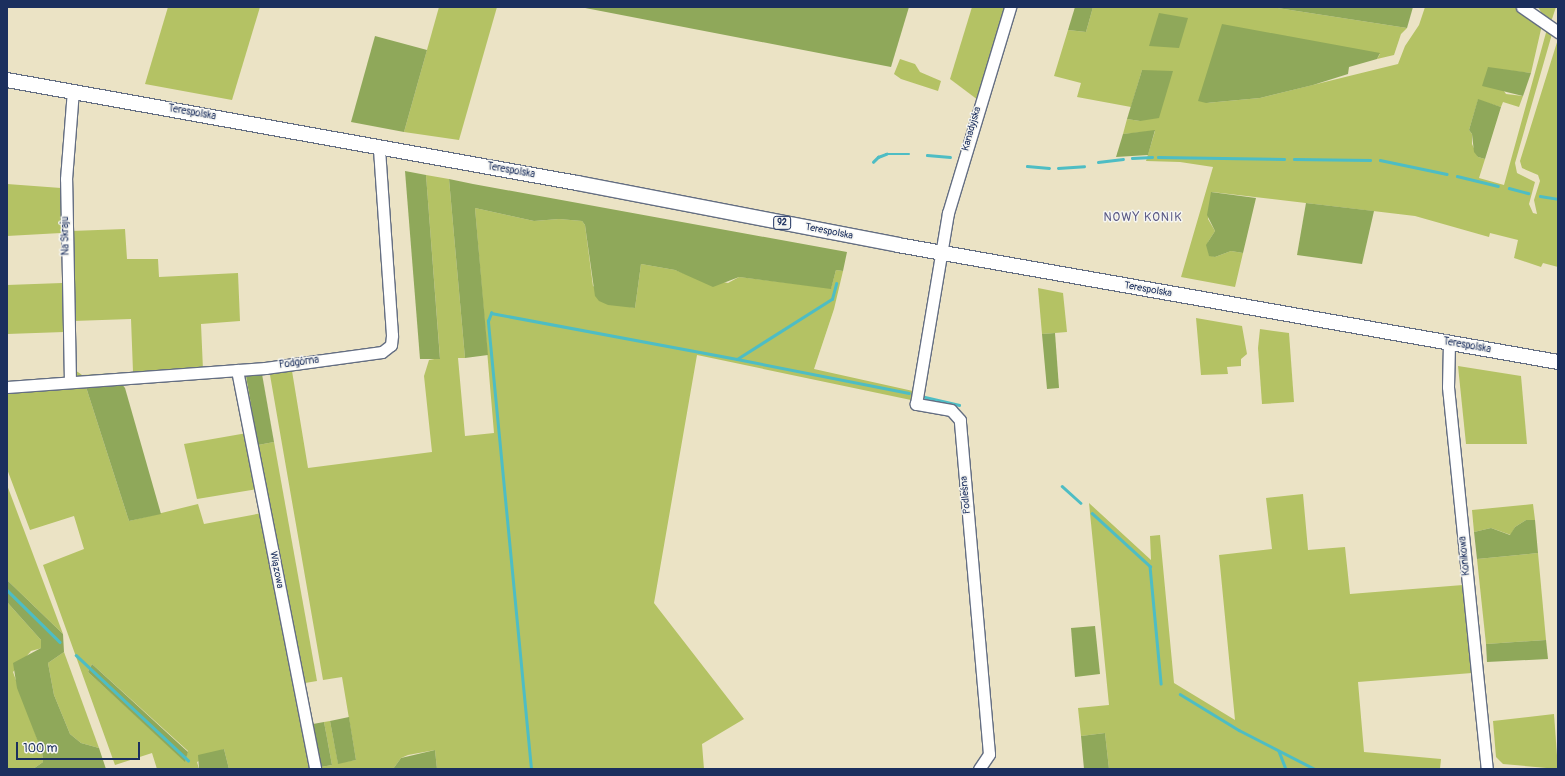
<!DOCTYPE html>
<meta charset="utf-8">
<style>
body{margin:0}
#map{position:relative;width:1565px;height:776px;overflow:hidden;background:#ebe3c5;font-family:Pangolin,sans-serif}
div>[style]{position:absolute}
.green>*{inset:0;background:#b4c264}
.forest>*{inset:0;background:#8fa85a}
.stream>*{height:2.5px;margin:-1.25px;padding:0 1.25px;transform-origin:1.25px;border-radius:1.25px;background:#4ebdc4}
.roads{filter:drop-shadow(1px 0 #646e82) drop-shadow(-1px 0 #646e82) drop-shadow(0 1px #646e82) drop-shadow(0 -1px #646e82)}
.minor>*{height:11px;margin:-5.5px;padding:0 5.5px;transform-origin:5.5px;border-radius:5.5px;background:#fff}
.major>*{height:14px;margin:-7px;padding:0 7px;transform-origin:7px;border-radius:7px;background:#fff}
span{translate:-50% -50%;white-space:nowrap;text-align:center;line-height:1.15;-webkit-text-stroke:3px #f6f6f2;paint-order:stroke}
.shield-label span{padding:1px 3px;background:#f6f6f2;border:1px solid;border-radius:3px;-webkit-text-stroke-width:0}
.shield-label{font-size:9px;color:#1b2f5e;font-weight:700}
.street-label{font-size:10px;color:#1b2f5e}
.quarter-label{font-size:12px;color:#595884;letter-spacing:1px}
.frame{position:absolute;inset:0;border:8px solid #1b2f5e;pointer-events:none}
.scale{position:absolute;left:16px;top:742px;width:124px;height:18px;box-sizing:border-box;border:2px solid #1b2f5e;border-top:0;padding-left:5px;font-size:12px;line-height:14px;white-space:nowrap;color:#1b2f5e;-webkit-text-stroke:3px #f6f6f2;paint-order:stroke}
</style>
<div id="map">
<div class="green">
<div style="clip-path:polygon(168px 7px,260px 7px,232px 100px,145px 84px)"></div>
<div style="clip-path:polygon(439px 7px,497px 7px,459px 140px,404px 132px)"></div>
<div style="clip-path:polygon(972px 7px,1005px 7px,978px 100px,950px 79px)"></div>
<div style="clip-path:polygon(1093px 7px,1271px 7px,1407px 28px,1401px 34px,1394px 55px,1377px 59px,1380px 54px,1206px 103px,1260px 98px,1398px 64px,1405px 46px,1419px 25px,1425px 7px,1517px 7px,1542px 25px,1531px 73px,1488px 68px,1506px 94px,1523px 96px,1519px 107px,1503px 102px,1501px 107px,1478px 100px,1469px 130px,1472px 134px,1472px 144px,1478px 157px,1485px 159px,1479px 178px,1504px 185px,1547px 29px,1552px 34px,1515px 163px,1517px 173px,1535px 182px,1529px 204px,1533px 213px,1537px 214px,1534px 200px,1540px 181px,1538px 175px,1522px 168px,1520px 161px,1558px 39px,1558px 267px,1543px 263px,1541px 267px,1514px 258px,1518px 240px,1490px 233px,1489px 237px,1415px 216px,1212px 192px,1208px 219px,1215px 231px,1208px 242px,1209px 255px,1215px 257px,1231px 251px,1243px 253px,1235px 287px,1181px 277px,1213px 167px,1180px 162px,1146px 161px,1155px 131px,1123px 134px,1127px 119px,1140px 121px,1142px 70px,1131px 107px,1077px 97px,1081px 83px,1054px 76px,1068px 30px,1086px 32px)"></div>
<div style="clip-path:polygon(1538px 7px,1556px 7px,1552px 19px,1545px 19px)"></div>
<div style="clip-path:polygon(900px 59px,915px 64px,920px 72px,941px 81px,938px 91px,901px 79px,894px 74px)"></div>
<div style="clip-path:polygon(426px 175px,449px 179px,465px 358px,458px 358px,465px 436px,494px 433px,475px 208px,534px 221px,559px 219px,582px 221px,585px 225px,593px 286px,630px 307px,635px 308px,641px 264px,675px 270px,694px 277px,728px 283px,739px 277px,831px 288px,836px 270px,843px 271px,834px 309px,814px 369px,913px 391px,911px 400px,697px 355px,654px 603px,744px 719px,702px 744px,704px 769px,437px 769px,435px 750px,408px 755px,401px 758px,393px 769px,321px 769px,321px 767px,332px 765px,324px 722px,330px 721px,338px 763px,356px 760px,342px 677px,323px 680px,270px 375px,273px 372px,292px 371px,308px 468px,432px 452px,424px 376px,429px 360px,440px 358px)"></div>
<div style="clip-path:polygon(7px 184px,61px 188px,61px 233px,7px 236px)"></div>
<div style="clip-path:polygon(125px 229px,127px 259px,158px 259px,159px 277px,238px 273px,240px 321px,201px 324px,203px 370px,81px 380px,75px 376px,75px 370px,82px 375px,133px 372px,131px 319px,73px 321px,71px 231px)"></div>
<div style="clip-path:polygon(62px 283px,64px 332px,7px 334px,7px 285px)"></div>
<div style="clip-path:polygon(1038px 288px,1063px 293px,1067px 332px,1042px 334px)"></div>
<div style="clip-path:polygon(1196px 318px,1242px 326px,1247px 354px,1241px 359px,1241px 366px,1227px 367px,1228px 374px,1201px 375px)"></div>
<div style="clip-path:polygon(1260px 329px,1289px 333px,1294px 402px,1262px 404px,1258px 348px)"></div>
<div style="clip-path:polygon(1458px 366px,1521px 376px,1527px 444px,1466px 444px)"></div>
<div style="clip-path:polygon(evenodd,86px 387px,129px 521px,198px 504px,204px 524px,262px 513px,311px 769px,229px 769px,224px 749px,197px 762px,199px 769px,157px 769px,152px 753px,115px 765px,43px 565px,84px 549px,74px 516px,30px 530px,7px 469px,7px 390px,86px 387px,92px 664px,188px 751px,185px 761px,88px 672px,92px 664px)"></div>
<div style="clip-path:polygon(247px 433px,257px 489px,197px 499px,184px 444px)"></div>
<div style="clip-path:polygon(274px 442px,317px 681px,305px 683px,258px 445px)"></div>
<div style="clip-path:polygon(7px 485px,63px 634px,7px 580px)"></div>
<div style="clip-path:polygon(1303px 494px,1308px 550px,1345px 547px,1350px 594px,1463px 585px,1472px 673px,1358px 682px,1364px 752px,1441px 759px,1440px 769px,1109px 769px,1105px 733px,1081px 736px,1078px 708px,1109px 705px,1089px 503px,1151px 560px,1150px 536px,1160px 535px,1174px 683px,1235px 720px,1219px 555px,1272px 549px,1266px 498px)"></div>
<div style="clip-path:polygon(1533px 504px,1535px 520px,1526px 520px,1515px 527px,1511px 535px,1491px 528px,1474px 532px,1472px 510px)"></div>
<div style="clip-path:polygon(1538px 553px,1546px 640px,1486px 644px,1477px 559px)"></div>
<div style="clip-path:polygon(7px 602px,41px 640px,42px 648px,31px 651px,13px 672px,42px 752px,43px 762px,33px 769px,7px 769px)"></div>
<div style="clip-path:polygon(64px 652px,99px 748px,81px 743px,70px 734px,54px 695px,48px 663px)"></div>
<div style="clip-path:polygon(1554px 714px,1558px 769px,1503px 764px,1496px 757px,1493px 721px)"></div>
</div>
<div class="forest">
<div style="clip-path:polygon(580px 7px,909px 7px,891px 67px)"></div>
<div style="clip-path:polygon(1075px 7px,1093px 7px,1086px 32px,1068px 30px)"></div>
<div style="clip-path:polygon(1271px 7px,1413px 7px,1407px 28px)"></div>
<div style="clip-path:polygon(1159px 13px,1188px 18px,1179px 48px,1149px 46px)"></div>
<div style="clip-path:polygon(1222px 24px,1380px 53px,1377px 59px,1349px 67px,1348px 74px,1313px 85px,1260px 98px,1206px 103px,1198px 101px)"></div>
<div style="clip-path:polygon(375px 36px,427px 50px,404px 132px,351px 122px)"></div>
<div style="clip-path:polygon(1488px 67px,1531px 73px,1523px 96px,1482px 86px)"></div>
<div style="clip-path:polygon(1142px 70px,1173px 71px,1159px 118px,1140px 121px,1127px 119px)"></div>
<div style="clip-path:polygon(1478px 99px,1501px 107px,1485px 159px,1478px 157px,1474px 152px,1472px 134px,1469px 130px)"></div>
<div style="clip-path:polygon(1155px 130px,1148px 155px,1116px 157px,1123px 134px)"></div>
<div style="clip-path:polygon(405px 171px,426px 175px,440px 359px,420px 359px)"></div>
<div style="clip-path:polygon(449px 179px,473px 184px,847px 252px,843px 271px,836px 270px,831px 289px,739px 277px,713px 287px,675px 270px,641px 264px,635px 308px,608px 305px,599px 301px,595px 296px,585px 225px,582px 221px,559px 219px,534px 221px,475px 208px,488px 355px,465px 358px)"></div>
<div style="clip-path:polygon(1211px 192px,1256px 198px,1243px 253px,1231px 251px,1215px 257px,1209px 256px,1206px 245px,1215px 231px,1207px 215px)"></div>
<div style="clip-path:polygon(1306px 203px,1374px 211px,1362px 264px,1297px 255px)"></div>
<div style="clip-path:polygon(1055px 333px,1059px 388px,1047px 389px,1042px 334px)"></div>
<div style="clip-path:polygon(262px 374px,274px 442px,258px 445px,246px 376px)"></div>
<div style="clip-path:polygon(121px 383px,125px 388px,161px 514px,129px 521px,86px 387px)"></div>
<div style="clip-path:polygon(1526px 520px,1535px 520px,1538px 553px,1477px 559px,1474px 532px,1491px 528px,1510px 535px,1515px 527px)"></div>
<div style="clip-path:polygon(7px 580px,63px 634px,64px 652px,48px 663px,54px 695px,70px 734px,81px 743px,99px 748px,106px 769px,33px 769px,43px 762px,42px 752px,17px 688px,13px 663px,41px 648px,41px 640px,7px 602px)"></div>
<div style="clip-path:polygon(1095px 626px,1100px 674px,1075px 677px,1071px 628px)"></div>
<div style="clip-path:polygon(1546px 640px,1548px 659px,1487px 662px,1486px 644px)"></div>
<div style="clip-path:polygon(92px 664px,188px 752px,185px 762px,88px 672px)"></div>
<div style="clip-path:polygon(349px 717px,356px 760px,338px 764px,330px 721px)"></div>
<div style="clip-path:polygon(324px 722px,332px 765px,321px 767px,313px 724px)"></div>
<div style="clip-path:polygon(1105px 733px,1109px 769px,1084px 769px,1081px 736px)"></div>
<div style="clip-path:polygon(224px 749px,229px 769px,199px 769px,198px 755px)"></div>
<div style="clip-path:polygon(435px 750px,437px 769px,393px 769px,401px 758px)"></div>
</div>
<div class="stream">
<div style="left:927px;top:155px;width:23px;rotate:5deg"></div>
<div style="left:1158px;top:157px;width:126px;rotate:0.9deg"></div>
<div style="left:1132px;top:158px;width:20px;rotate:-3deg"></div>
<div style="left:1294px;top:159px;width:76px;rotate:0.8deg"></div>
<div style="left:1380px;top:160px;width:68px;rotate:11.8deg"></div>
<div style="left:873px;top:162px;width:7px;rotate:-45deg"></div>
<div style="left:878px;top:157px;width:9px;rotate:-21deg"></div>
<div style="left:886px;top:154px;width:23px"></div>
<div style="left:1098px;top:162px;width:25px;rotate:-7deg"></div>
<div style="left:1027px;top:166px;width:22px;rotate:5deg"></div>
<div style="left:1058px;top:168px;width:26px;rotate:-4deg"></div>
<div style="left:1457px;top:176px;width:42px;rotate:13.7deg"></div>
<div style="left:1509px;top:188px;width:20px;rotate:15deg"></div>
<div style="left:1540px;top:196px;width:18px;rotate:9deg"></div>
<div style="left:737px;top:359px;width:175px;rotate:11.2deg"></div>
<div style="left:925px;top:397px;width:35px;rotate:13deg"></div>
<div style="left:1062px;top:486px;width:25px;rotate:42deg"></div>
<div style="left:1092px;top:513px;width:79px;rotate:42.4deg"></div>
<div style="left:1150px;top:566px;width:118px;rotate:84.6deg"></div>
<div style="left:7px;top:590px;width:74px;rotate:44.5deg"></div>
<div style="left:76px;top:655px;width:154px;rotate:43.2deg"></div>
<div style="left:1180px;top:694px;width:69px;rotate:31.4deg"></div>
<div style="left:1239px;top:730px;width:85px;rotate:27.2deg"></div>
<div style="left:1279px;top:751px;width:19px;rotate:69deg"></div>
<div style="left:531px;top:769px;width:450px;rotate:-95.5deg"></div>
<div style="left:488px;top:321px;width:9px;rotate:-69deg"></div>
<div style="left:491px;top:313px;width:250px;rotate:10.6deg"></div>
<div style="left:737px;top:359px;width:112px;rotate:-32.3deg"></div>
<div style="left:832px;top:299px;width:16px;rotate:-75deg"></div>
</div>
<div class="roads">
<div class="minor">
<div style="left:1522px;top:7px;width:44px;rotate:34.8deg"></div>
<div style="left:1449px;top:343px;width:44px;rotate:91.3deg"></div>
<div style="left:1448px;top:387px;width:384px;rotate:84.2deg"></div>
<div style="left:237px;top:370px;width:407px;rotate:78.9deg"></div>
<div style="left:70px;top:382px;width:203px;rotate:-91.1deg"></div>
<div style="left:66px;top:179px;width:88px;rotate:-85.5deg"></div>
<div style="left:7px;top:387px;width:259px;rotate:-4.2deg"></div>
<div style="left:265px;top:368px;width:118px;rotate:-7.8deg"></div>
<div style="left:382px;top:352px;width:11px;rotate:-38deg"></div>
<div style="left:391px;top:345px;width:10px;rotate:-84deg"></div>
<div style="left:392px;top:335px;width:188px;rotate:-94deg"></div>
<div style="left:979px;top:769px;width:18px;rotate:-56deg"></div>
<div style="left:989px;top:754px;width:335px;rotate:-95deg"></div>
<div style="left:960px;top:420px;width:13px;rotate:-132deg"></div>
<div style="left:951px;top:410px;width:36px;rotate:-170deg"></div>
<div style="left:916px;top:404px;width:194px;rotate:-80.5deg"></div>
<div style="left:948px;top:213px;width:215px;rotate:-73.2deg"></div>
</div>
<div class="major">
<div style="left:7px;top:80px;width:579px;rotate:10.24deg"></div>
<div style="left:577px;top:183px;width:327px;rotate:10.9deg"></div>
<div style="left:898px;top:245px;width:670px;rotate:10.05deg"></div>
</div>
</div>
<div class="shield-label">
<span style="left:782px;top:223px">92</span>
</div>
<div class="street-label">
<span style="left:192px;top:113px;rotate:10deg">Terespolska</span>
<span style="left:972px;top:129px;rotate:-74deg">Kanadyjska</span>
<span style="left:511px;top:171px;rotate:10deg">Terespolska</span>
<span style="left:829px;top:232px;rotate:11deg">Terespolska</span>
<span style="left:66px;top:236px;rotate:-91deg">Na Skraju</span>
<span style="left:1148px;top:290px;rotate:10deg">Terespolska</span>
<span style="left:1467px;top:346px;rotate:10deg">Terespolska</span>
<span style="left:299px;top:363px;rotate:-8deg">Podgórna</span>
<span style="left:966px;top:495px;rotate:-95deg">Podleśna</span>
<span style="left:1465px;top:556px;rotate:-96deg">Konikowa</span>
<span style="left:276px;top:570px;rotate:79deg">Wiązowa</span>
</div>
<div class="quarter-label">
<span style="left:1143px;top:218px">NOWY KONIK</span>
</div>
<div class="frame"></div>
<div class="scale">100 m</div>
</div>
